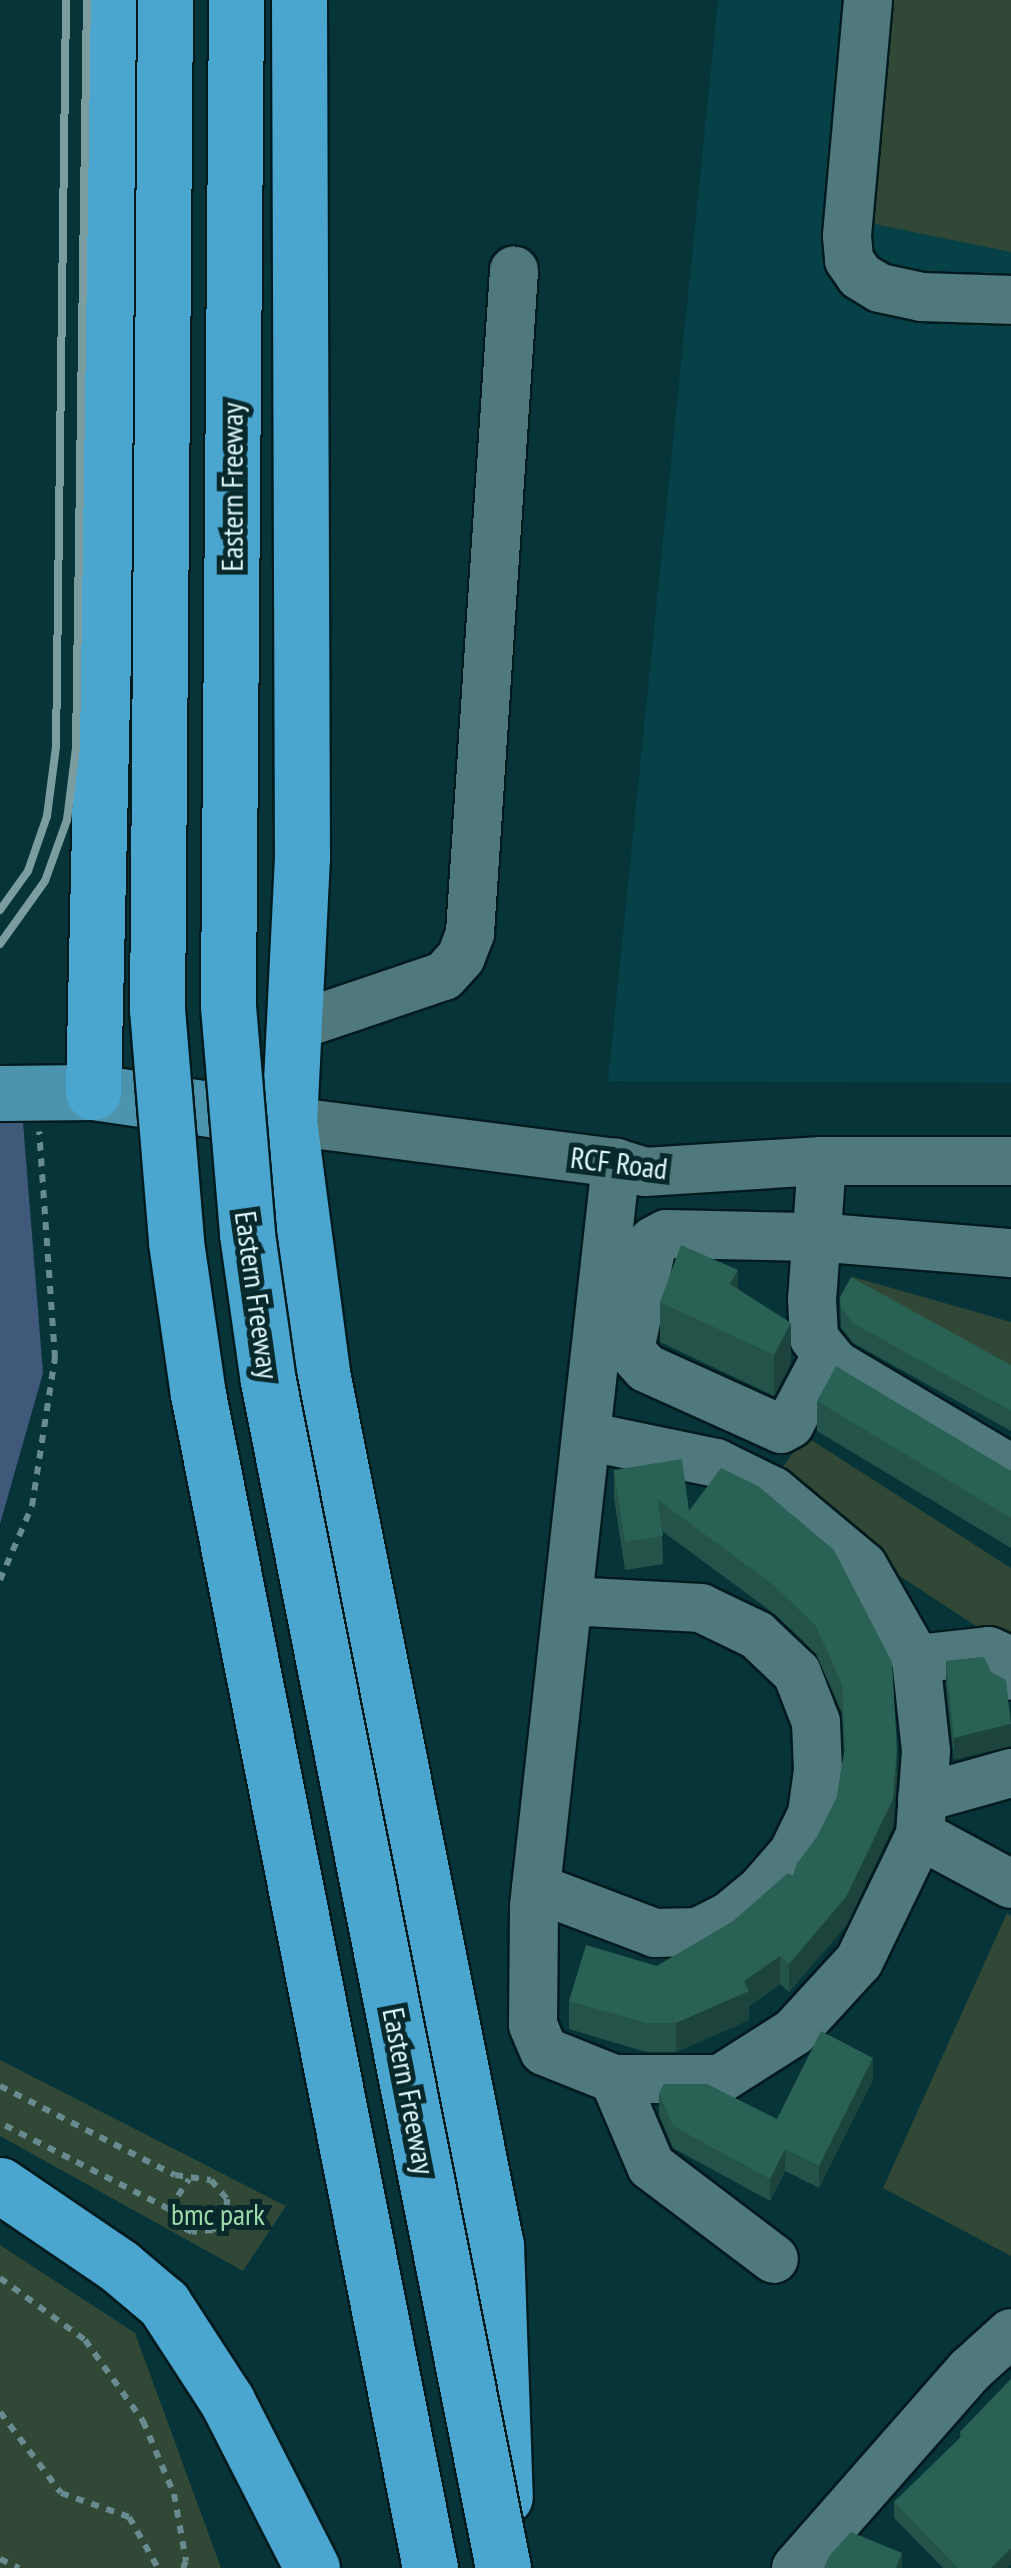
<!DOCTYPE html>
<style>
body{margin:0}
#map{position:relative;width:1011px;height:2568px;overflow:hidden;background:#063438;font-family:"PT Sans Narrow",sans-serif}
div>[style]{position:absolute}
.built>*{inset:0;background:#054146}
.green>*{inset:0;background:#314836}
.water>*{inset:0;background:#405879}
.path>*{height:6px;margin-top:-3px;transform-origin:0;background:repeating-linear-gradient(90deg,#678b8e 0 8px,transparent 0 16px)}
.roads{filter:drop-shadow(2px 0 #001a1d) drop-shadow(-2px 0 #001a1d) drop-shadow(0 2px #001a1d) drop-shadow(0 -2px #001a1d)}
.minor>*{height:48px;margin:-24px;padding:0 24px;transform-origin:24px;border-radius:24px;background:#4f797d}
.major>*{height:55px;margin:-27.5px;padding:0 27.5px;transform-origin:27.5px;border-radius:27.5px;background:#4c94ae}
.highway>*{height:55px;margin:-27.5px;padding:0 27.5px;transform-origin:27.5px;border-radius:27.5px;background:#4aa6cf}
.rail>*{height:8px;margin:-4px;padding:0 4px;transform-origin:4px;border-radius:4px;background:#7b9da0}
.bridges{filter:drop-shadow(2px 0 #001a1d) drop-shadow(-2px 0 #001a1d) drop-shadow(0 2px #001a1d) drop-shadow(0 -2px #001a1d)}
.highway-bridge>*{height:55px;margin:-27.5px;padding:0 27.5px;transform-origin:27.5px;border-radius:27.5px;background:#4aa6cf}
.wall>*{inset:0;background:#245349}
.shaded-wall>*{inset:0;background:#1d443c}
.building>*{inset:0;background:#2a6155}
span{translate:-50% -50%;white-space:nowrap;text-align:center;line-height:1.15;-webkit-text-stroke:10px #08292c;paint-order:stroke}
.street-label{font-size:30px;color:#e3fafc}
.park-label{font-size:30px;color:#9ddaaa}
</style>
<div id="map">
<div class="built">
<div style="clip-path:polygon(718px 0,1011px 0,1011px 1083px,608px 1081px)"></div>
</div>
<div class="green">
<div style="clip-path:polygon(881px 0,1011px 0,1011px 252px,860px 221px)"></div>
<div style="clip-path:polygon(853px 1277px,1011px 1322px,1011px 1375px,849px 1290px)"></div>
<div style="clip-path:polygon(805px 1436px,1011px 1568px,1011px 1649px,767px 1489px)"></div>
<div style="clip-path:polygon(1007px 1913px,1011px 1916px,1011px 2256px,883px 2188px)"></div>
<div style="clip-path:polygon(0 2060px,286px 2206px,243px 2271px,0 2136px)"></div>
<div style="clip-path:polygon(0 2245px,135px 2333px,221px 2568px,0 2568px)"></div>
</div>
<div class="water">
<div style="clip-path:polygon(0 1082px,22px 1110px,43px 1373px,0 1524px)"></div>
</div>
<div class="path">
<div style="left:0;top:1580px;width:81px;rotate:-66.6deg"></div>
<div style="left:32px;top:1506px;width:150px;rotate:-81.2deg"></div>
<div style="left:55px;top:1358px;width:227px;rotate:-94deg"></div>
<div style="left:0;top:2086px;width:196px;rotate:27deg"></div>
<div style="left:175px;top:2175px;width:36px;rotate:8deg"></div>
<div style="left:211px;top:2180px;width:25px;rotate:50deg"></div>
<div style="left:227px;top:2199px;width:19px;rotate:93deg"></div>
<div style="left:226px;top:2218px;width:18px;rotate:137deg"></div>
<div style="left:213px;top:2230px;width:21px;rotate:175deg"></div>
<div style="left:192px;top:2232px;width:16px;rotate:-153deg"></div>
<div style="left:178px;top:2225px;width:18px;rotate:-119deg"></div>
<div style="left:169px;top:2209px;width:190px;rotate:-153deg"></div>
<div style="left:169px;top:2209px;width:36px;rotate:-56deg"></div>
<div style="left:0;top:2278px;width:105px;rotate:36.1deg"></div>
<div style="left:85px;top:2340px;width:100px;rotate:54.4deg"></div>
<div style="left:143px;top:2421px;width:79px;rotate:67deg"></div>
<div style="left:174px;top:2494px;width:68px;rotate:79.8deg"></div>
<div style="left:186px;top:2561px;width:8px;rotate:113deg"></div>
<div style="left:0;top:2412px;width:101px;rotate:53deg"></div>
<div style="left:61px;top:2493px;width:72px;rotate:19.4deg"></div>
<div style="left:129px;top:2517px;width:59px;rotate:60.4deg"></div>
<div style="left:0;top:2559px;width:21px;rotate:25deg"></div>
</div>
<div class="roads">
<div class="minor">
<div style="left:868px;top:0;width:237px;rotate:95.1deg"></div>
<div style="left:847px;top:236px;width:24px;rotate:85deg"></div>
<div style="left:849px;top:260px;width:19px;rotate:55deg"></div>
<div style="left:860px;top:276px;width:23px;rotate:31deg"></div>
<div style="left:880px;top:288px;width:43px;rotate:12.1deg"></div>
<div style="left:922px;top:297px;width:89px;rotate:1.9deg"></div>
<div style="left:293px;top:1027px;width:159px;rotate:-18.7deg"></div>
<div style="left:444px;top:976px;width:25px;rotate:-48deg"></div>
<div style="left:461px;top:957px;width:26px;rotate:-69deg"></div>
<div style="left:470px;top:933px;width:664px;rotate:-86.2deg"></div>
<div style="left:289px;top:1121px;width:330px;rotate:7.3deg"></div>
<div style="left:616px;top:1163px;width:30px;rotate:17deg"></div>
<div style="left:645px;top:1172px;width:177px;rotate:-3.6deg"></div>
<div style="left:822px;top:1161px;width:189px"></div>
<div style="left:822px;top:1161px;width:138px;rotate:94.1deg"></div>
<div style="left:812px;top:1299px;width:39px;rotate:87deg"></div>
<div style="left:814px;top:1338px;width:33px;rotate:51deg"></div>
<div style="left:835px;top:1364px;width:205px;rotate:30.8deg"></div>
<div style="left:826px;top:1356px;width:77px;rotate:117.9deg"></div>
<div style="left:790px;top:1424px;width:10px;rotate:151deg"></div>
<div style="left:781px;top:1429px;width:148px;rotate:-155.7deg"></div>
<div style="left:646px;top:1368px;width:24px;rotate:-132deg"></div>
<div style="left:630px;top:1350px;width:111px;rotate:-78.1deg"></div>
<div style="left:653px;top:1241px;width:15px;rotate:-28deg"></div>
<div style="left:666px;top:1234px;width:149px;rotate:1.2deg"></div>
<div style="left:815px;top:1237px;width:197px;rotate:4.7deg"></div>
<div style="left:586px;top:1436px;width:133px;rotate:11.7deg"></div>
<div style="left:716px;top:1463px;width:64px;rotate:26.2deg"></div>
<div style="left:773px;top:1491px;width:117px;rotate:39.8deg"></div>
<div style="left:863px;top:1566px;width:107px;rotate:60.3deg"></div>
<div style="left:916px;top:1659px;width:93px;rotate:83.8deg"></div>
<div style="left:926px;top:1751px;width:84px;rotate:94.1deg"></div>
<div style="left:920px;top:1835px;width:140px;rotate:115.8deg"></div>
<div style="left:859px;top:1961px;width:96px;rotate:132.5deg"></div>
<div style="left:794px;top:2032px;width:88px;rotate:147.6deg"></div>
<div style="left:720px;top:2079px;width:106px;rotate:180deg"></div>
<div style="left:614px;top:2079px;width:75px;rotate:-158.2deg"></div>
<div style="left:544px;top:2051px;width:28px;rotate:-113deg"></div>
<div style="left:533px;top:2025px;width:119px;rotate:-89.5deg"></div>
<div style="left:534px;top:1906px;width:748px;rotate:-83.7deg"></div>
<div style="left:916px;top:1659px;width:73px;rotate:-6.3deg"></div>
<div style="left:989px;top:1651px;width:21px;rotate:25deg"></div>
<div style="left:1008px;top:1660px;width:16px;rotate:79deg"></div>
<div style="left:922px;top:1798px;width:92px;rotate:-15.7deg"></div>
<div style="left:920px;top:1835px;width:103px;rotate:28.3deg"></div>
<div style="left:536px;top:1888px;width:127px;rotate:20.7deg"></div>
<div style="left:655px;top:1933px;width:43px;rotate:-1.3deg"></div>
<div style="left:698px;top:1932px;width:34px;rotate:-27deg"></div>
<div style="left:728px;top:1917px;width:43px;rotate:-39.3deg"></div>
<div style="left:761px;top:1890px;width:49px;rotate:-49.1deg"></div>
<div style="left:793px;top:1853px;width:43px;rotate:-64deg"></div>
<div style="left:812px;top:1814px;width:44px;rotate:-82.2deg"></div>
<div style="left:818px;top:1770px;width:48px;rotate:-92.4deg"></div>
<div style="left:816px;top:1722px;width:53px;rotate:-111.2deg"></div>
<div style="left:797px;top:1673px;width:55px;rotate:-136.5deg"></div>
<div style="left:757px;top:1635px;width:62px;rotate:-154.3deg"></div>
<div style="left:701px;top:1608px;width:133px;rotate:-177deg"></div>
<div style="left:614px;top:2079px;width:95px;rotate:67deg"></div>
<div style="left:651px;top:2166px;width:154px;rotate:37.1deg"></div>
<div style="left:796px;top:2568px;width:264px;rotate:-48.7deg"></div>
<div style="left:970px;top:2370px;width:55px;rotate:-42.1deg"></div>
</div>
<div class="major">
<div style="left:0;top:1093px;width:93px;rotate:-0.6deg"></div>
<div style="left:93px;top:1092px;width:194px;rotate:8.3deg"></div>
</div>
<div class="highway">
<div style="left:299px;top:0;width:857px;rotate:89.8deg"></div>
<div style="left:302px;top:857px;width:264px;rotate:92.8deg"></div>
<div style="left:289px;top:1121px;width:254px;rotate:82.5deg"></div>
<div style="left:322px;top:1373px;width:889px;rotate:78.72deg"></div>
<div style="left:496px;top:2245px;width:252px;rotate:88deg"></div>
<div style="left:93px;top:1092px;width:1092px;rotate:-88.69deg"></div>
<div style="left:0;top:2185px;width:144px;rotate:34.2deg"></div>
<div style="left:119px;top:2266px;width:59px;rotate:40.2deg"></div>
<div style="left:164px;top:2304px;width:116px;rotate:57deg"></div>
<div style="left:227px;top:2401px;width:187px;rotate:63deg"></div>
</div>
</div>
<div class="rail">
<div style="left:0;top:910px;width:48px;rotate:-54.3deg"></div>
<div style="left:28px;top:871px;width:58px;rotate:-70.9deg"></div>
<div style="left:47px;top:816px;width:70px;rotate:-82.6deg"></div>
<div style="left:56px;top:747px;width:747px;rotate:-89.23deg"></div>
<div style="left:0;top:944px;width:77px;rotate:-54.5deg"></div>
<div style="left:45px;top:881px;width:65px;rotate:-70.2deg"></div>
<div style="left:67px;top:820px;width:73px;rotate:-82.9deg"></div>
<div style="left:76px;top:748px;width:748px;rotate:-89.16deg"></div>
</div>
<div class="bridges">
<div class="highway-bridge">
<div style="left:165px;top:0;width:1009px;rotate:90.45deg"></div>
<div style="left:157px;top:1009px;width:234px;rotate:85.3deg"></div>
<div style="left:176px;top:1242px;width:154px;rotate:81.8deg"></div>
<div style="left:198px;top:1394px;width:1197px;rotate:78.82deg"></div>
<div style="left:236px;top:0;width:1006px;rotate:90.46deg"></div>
<div style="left:228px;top:1006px;width:229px;rotate:85.2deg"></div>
<div style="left:247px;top:1234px;width:148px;rotate:81.9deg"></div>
<div style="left:268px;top:1381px;width:1210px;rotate:78.8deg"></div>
</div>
</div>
<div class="wall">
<div style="clip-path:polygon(738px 1289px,791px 1363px,774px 1396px,660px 1342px,660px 1302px)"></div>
<div style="clip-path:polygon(840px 1297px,1011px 1365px,1011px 1431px,853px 1343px,841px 1328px)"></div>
<div style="clip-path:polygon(817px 1401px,1011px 1471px,1011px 1548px,817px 1431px)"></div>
<div style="clip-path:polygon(614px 1470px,689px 1511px,758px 1486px,897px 1776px,893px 1827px,846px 1926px,789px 1992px,780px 1984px,749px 2006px,749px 2020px,676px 2052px,646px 2052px,569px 2029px,569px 2001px,657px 1966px,732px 1922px,793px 1876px,817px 1837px,837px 1797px,844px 1753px,842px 1713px,816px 1654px,776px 1615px,662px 1531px,663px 1564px,625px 1570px,614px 1498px)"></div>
<div style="clip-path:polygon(984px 1657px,954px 1760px,946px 1683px,946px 1661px)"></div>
<div style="clip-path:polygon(873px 2080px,819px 2188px,785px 2171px,770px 2201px,673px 2148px,659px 2115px,659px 2093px,777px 2119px)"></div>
<div style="clip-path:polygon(1011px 2379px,1011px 2564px,1007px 2568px,943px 2568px,894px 2518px,894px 2502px,960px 2438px,960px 2432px)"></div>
</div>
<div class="shaded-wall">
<div style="clip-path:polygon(738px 1270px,738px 1311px,730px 1284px)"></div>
<div style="clip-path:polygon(791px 1323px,791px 1363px,774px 1396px,774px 1355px)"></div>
<div style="clip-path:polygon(1011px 1724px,1011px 1746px,954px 1760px,954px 1738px)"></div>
<div style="clip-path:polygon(897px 1748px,897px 1776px,893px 1827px,846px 1926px,789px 1992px,789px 1964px)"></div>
<div style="clip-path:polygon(780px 1956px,780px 1984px,749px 2006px,749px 2020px,676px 2052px,676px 2023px)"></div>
<div style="clip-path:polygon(873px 2058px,873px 2080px,819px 2188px,819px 2166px)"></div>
<div style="clip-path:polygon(785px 2149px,785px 2171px,770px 2201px,770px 2179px)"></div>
<div style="clip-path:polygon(1011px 2548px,1011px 2564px,1007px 2568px,991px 2568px)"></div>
<div style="clip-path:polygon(902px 2553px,902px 2568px,896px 2568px)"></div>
</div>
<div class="building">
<div style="clip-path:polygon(681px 1245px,738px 1270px,730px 1284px,791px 1323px,774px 1355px,660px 1302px)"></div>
<div style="clip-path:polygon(851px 1277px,1011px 1365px,1011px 1411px,853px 1323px,841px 1308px,840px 1297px)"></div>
<div style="clip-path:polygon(836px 1366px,1011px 1471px,1011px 1518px,817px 1401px)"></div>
<div style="clip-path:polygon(682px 1459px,689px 1511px,721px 1468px,758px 1486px,834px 1550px,892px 1662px,897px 1748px,893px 1799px,846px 1897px,789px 1964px,780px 1956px,744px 1981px,749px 1991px,676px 2023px,646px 2023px,569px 2001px,586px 1945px,657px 1966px,732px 1922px,788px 1873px,793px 1876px,797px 1863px,817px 1837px,837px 1797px,845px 1746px,842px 1685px,816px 1626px,776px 1587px,657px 1499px,663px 1536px,625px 1542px,614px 1470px)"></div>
<div style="clip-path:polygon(984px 1657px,991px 1672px,1006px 1680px,1011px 1724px,954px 1738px,946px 1661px)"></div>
<div style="clip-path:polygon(821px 2031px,873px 2058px,819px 2166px,785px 2149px,770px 2179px,673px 2126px,659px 2093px,664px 2084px,707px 2084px,777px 2119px)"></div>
<div style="clip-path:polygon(1011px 2379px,1011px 2548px,991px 2568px,958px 2568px,894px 2502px,963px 2435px,960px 2432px)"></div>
<div style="clip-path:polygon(851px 2532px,902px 2553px,896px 2568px,824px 2568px,829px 2556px)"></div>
</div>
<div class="street-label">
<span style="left:232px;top:487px;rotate:-90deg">Eastern Freeway</span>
<span style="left:619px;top:1163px;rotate:7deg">RCF Road</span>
<span style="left:257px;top:1295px;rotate:82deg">Eastern Freeway</span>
<span style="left:409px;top:2091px;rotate:79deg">Eastern Freeway</span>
</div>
<div class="park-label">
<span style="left:218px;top:2214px">bmc park</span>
</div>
</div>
